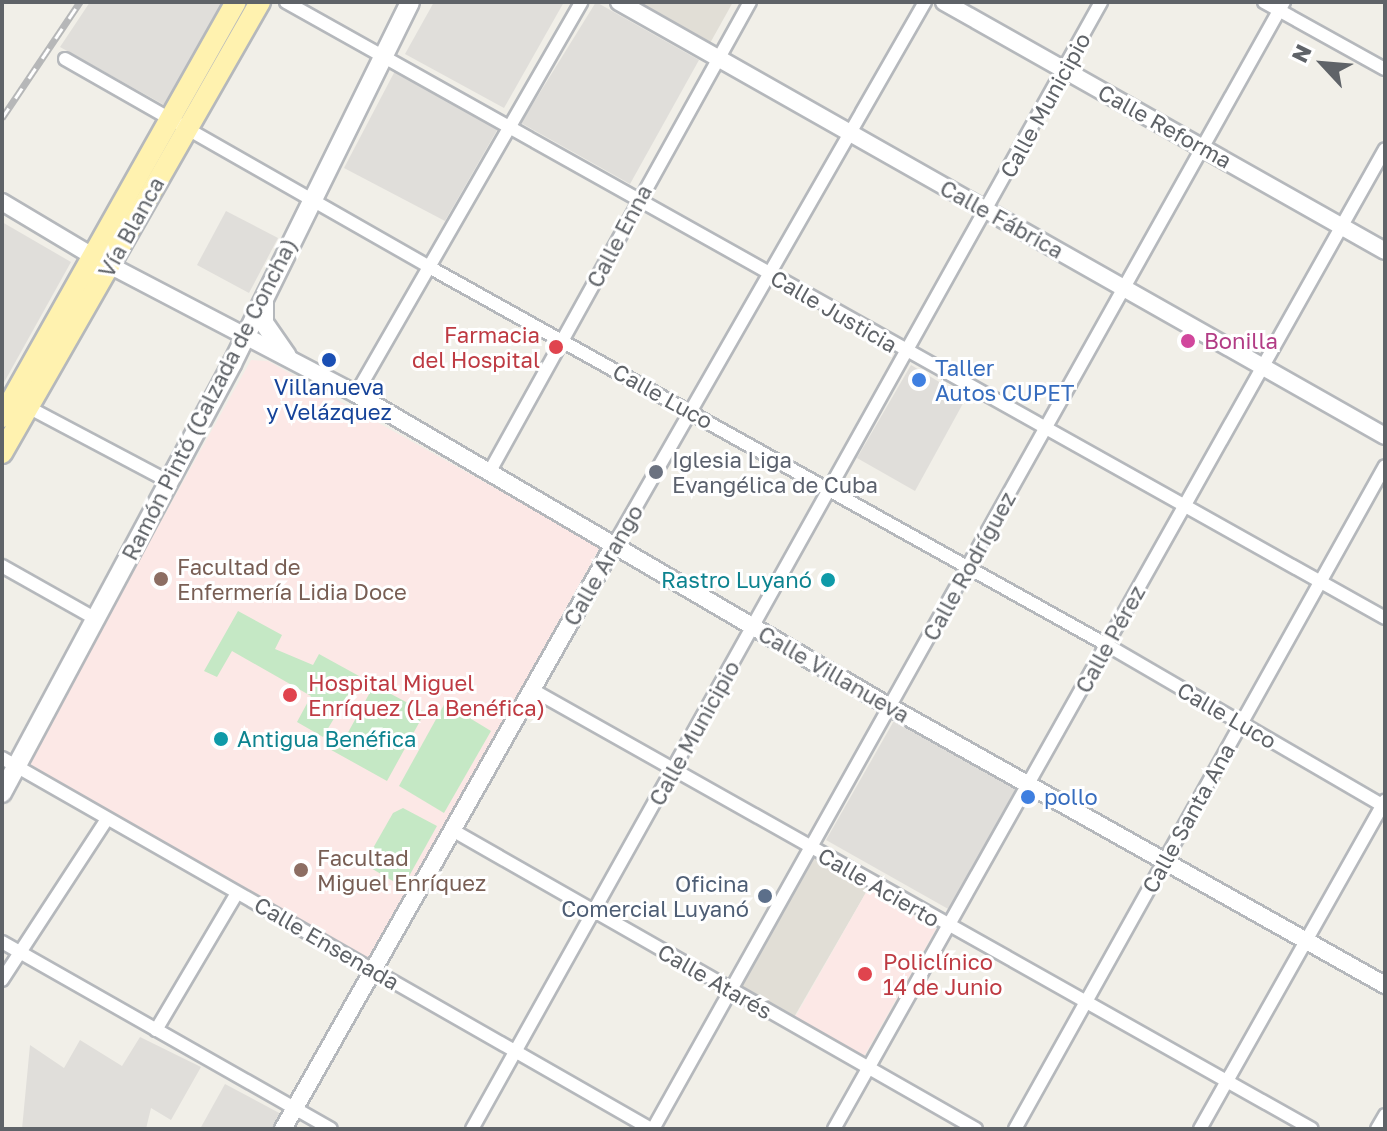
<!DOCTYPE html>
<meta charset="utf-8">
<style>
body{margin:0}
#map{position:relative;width:1387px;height:1131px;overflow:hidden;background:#f1efe8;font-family:"Golos Text",sans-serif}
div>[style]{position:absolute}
.industrial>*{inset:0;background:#e0deda}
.education>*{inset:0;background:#e1ded6}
.medical>*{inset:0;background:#fce8e6}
.green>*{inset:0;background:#c5e8c5}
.roads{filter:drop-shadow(2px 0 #b5b8bc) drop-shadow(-2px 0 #b5b8bc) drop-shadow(0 2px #b5b8bc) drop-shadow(0 -2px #b5b8bc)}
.minor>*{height:12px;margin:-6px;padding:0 6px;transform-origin:6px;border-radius:6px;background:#fff}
.tertiary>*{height:16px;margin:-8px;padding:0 8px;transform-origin:8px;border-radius:8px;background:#fff}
.secondary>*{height:18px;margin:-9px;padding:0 9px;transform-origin:9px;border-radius:9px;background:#fff}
.primary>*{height:20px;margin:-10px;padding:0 10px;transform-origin:10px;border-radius:10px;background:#fff2af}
.rail>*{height:7px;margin-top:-3.5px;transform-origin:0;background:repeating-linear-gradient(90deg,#fff 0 12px,#b6b7b8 0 24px);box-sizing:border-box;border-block:2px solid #b6b7b8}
.dots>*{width:22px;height:22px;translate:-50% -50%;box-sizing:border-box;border:4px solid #fff;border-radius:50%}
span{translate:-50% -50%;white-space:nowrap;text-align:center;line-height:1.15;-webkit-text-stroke:6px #fff;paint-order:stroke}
.street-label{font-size:22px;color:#5f6368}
.health-label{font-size:22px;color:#be3a42}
.right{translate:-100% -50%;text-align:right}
.left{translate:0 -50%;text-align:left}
.hotel-label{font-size:22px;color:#b23c85}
.shop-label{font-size:22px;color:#366cbe}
.transit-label{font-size:22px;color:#164399}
.worship-label{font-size:22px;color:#5b616d}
.education-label{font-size:22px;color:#785e54}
.culture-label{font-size:22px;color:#0d838f}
.service-label{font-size:22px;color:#4e5e75}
.frame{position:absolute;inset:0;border:4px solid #5f6368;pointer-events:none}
.north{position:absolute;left:1283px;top:24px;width:80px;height:80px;-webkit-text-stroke:6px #fff;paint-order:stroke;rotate:296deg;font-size:22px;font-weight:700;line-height:32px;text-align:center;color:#5f6368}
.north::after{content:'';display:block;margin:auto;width:28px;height:36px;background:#5f6368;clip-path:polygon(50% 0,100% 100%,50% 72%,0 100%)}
</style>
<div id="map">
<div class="industrial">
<div style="clip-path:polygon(90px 2px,224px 2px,166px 106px,60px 47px)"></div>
<div style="clip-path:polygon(434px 2px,564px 2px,504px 108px,405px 54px)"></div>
<div style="clip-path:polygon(596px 2px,699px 60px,630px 184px,521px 123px)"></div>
<div style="clip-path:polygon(396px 69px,500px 125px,445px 221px,344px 168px)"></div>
<div style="clip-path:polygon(226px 211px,278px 238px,249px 293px,197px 265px)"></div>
<div style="clip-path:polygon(2px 222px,71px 262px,2px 386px)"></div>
<div style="clip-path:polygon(911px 365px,966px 398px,915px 491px,857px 458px)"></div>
<div style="clip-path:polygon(895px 719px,1018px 789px,950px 910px,826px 840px)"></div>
<div style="clip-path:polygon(140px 1037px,201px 1067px,171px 1120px,151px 1108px,146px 1129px,22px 1129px,30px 1045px,64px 1068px,80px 1040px,122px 1066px)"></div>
<div style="clip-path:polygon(225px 1084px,283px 1115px,275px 1129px,200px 1129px)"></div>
</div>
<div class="education">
<div style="clip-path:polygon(634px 2px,733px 2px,709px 45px)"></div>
<div style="clip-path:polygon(812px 857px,868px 889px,793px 1019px,738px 987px)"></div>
</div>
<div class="medical">
<div style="clip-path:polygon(251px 360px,268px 361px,600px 547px,369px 960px,24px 767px)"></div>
<div style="clip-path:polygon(868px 889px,936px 929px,863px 1058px,794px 1019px)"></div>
</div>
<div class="green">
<div style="clip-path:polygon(238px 611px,282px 635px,275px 649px,313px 665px,319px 654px,359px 676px,323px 737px,297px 722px,311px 696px,232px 651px,217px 677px,204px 671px)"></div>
<div style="clip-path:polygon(374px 685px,425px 712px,387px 781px,324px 746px,333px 731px,345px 738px)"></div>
<div style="clip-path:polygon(445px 703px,491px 731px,444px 813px,399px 786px)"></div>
<div style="clip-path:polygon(403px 808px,437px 826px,403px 887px,364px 864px,393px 813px)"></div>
</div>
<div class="roads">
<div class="minor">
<div style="left:286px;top:2px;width:1260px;rotate:29.27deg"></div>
<div style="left:1264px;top:2px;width:138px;rotate:29deg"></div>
<div style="left:65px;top:59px;width:419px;rotate:29.7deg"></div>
<div style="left:429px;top:267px;width:776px;rotate:29.14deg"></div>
<div style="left:1107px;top:645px;width:322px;rotate:30.2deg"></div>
<div style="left:356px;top:394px;width:452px;rotate:-60.1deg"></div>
<div style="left:28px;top:407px;width:158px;rotate:27.9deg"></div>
<div style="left:490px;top:471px;width:536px;rotate:-61deg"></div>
<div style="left:614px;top:545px;width:626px;rotate:-60.2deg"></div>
<div style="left:2px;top:566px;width:108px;rotate:29.4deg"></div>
<div style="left:531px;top:689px;width:896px;rotate:29.4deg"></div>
<div style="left:2px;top:758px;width:748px;rotate:29.75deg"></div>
<div style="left:454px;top:831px;width:601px;rotate:29.72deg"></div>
<div style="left:2px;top:942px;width:378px;rotate:29.6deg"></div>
<div style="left:2px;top:980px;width:192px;rotate:-56.9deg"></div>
<div style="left:156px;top:1030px;width:159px;rotate:-59.4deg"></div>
<div style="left:472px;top:1129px;width:1291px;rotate:-60.83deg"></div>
<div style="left:653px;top:1129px;width:1292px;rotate:-60.76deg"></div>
<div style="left:834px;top:1129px;width:1124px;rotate:-60.65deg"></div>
<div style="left:1015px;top:1129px;width:759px;rotate:-60.84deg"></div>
<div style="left:1200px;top:1129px;width:377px;rotate:-60.6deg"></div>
<div style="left:1377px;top:1129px;width:16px;rotate:-60deg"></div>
</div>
<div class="tertiary">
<div style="left:619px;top:2px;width:880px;rotate:29.54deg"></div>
<div style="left:944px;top:2px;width:506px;rotate:29.45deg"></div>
<div style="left:2px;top:202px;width:107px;rotate:30.9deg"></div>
<div style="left:94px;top:257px;width:296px;rotate:27.6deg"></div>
<div style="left:356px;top:394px;width:619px;rotate:30.38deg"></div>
<div style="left:890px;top:707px;width:568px;rotate:29.32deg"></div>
<div style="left:283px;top:1129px;width:671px;rotate:-60.46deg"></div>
</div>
<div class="secondary">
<div style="left:264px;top:302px;width:21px;rotate:90deg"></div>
<div style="left:264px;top:323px;width:40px;rotate:55.1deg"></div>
<div style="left:2px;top:793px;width:487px;rotate:-61.8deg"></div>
<div style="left:232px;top:364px;width:403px;rotate:-63.8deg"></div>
</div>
<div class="primary">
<div style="left:2px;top:417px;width:476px;rotate:-60.6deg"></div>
<div style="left:2px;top:453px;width:520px;rotate:-60.23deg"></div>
</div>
</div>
<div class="rail">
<div style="left:2px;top:118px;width:140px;rotate:-56.1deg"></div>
</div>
<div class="dots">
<div style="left:1188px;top:341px;background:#d1479c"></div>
<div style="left:556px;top:347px;background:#e0444e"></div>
<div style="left:329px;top:360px;background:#1a4fb4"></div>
<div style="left:919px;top:380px;background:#3f7fe0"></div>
<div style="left:656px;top:472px;background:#6b7280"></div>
<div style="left:161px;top:579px;background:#8d6e63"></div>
<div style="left:828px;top:580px;background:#0f9aa8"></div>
<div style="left:290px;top:695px;background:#e0444e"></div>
<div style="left:221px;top:739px;background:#0f9aa8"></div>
<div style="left:1028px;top:797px;background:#3f7fe0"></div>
<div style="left:301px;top:870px;background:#8d6e63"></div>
<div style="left:765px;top:896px;background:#5c6f8a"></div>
<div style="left:865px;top:974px;background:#e0444e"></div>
</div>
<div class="street-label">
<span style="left:1045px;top:105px;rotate:-61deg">Calle Municipio</span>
<span style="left:1165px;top:126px;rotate:29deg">Calle Reforma</span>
<span style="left:1002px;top:219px;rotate:29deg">Calle Fábrica</span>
<span style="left:131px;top:227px;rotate:-61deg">Vía Blanca</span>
<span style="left:619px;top:236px;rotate:-62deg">Calle Enna</span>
<span style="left:834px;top:311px;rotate:30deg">Calle Justicia</span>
<span style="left:663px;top:396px;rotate:29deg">Calle Luco</span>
<span style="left:209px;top:399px;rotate:-63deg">Ramón Pintó (Calzada de Concha)</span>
<span style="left:603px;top:565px;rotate:-60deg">Calle Arango</span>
<span style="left:969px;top:566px;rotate:-61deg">Calle Rodríguez</span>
<span style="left:1110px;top:639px;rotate:-61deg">Calle Pérez</span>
<span style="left:834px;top:674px;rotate:30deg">Calle Villanueva</span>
<span style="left:1227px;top:715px;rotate:30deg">Calle Luco</span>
<span style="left:694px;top:733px;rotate:-61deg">Calle Municipio</span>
<span style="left:1188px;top:818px;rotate:-61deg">Calle Santa Ana</span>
<span style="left:879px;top:887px;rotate:30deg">Calle Acierto</span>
<span style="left:327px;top:943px;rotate:30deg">Calle Ensenada</span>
<span style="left:715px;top:981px;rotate:30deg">Calle Atarés</span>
</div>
<div class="health-label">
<span class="right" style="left:540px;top:347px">Farmacia<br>del Hospital</span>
<span class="left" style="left:308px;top:695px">Hospital Miguel<br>Enríquez (La Benéfica)</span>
<span class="left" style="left:883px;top:974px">Policlínico<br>14 de Junio</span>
</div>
<div class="hotel-label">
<span class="left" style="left:1204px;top:341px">Bonilla</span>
</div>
<div class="shop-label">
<span class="left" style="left:935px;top:380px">Taller<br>Autos CUPET</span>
<span class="left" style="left:1044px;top:797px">pollo</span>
</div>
<div class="transit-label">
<span style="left:329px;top:399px">Villanueva<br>y Velázquez</span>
</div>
<div class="worship-label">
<span class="left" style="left:672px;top:472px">Iglesia Liga<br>Evangélica de Cuba</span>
</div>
<div class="education-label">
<span class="left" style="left:177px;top:579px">Facultad de<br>Enfermería Lidia Doce</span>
<span class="left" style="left:317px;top:870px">Facultad<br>Miguel Enríquez</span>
</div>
<div class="culture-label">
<span class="right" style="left:812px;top:580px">Rastro Luyanó</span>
<span class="left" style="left:237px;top:739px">Antigua Benéfica</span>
</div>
<div class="service-label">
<span class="right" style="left:749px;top:896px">Oficina<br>Comercial Luyanó</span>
</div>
<div class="frame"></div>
<div class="north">N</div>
</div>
